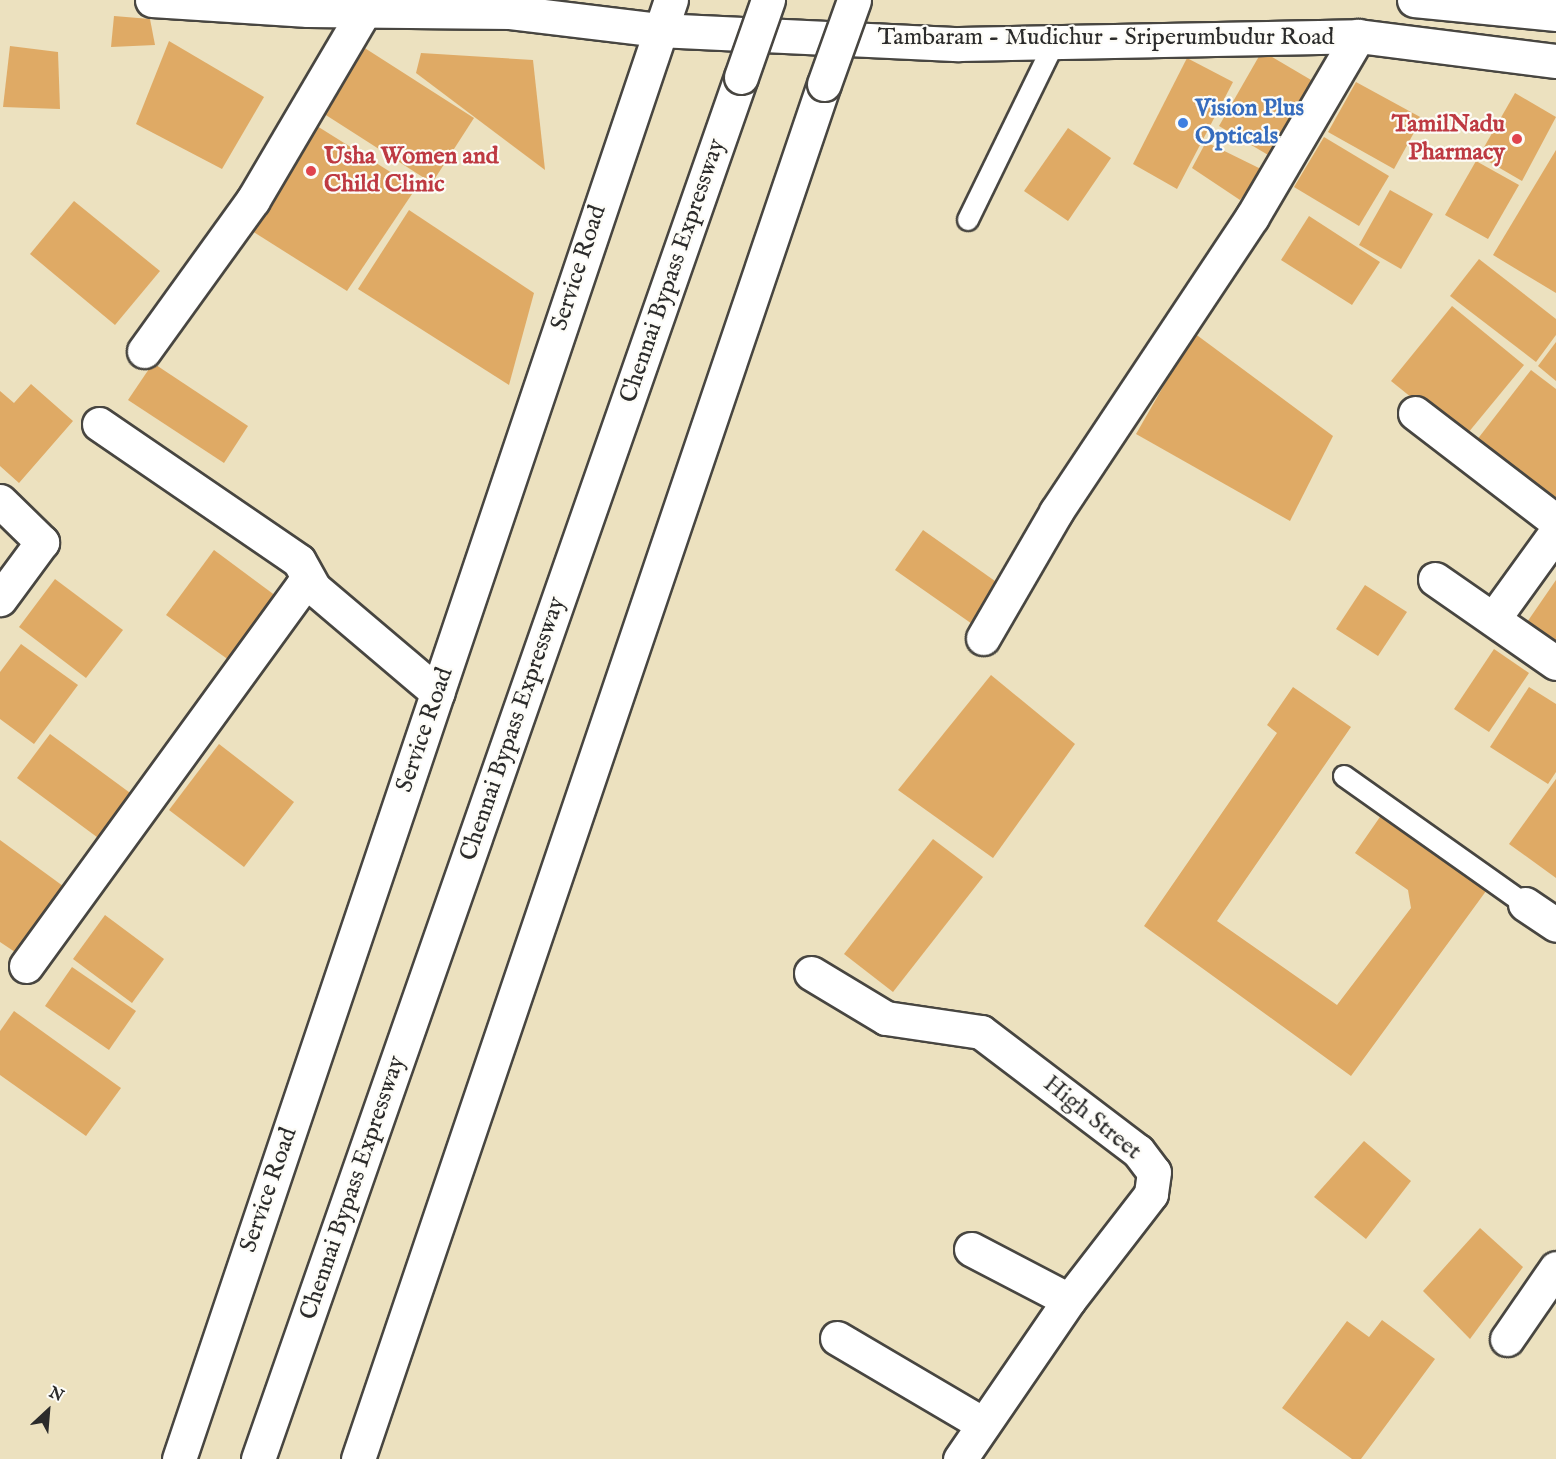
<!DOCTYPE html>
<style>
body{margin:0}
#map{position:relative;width:1556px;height:1459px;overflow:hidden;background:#ece1bf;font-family:"IM FELL English",serif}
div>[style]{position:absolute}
.building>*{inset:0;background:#dfaa65}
.roads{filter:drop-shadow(2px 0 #484641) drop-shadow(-2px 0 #484641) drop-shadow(0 2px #484641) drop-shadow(0 -2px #484641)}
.service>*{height:20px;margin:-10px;padding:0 10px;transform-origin:10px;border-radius:10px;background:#fff}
.minor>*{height:33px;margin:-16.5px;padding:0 16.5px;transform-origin:16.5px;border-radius:16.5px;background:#fff}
.tertiary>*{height:33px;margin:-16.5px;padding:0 16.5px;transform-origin:16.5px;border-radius:16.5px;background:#fff}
.primary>*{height:33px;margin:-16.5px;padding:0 16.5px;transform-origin:16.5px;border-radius:16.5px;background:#fff}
.trunk>*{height:33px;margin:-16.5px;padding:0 16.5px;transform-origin:16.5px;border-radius:16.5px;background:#fff}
.bridges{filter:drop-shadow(2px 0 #484641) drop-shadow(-2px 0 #484641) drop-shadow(0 2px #484641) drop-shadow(0 -2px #484641)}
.trunk-bridge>*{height:33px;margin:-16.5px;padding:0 16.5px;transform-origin:16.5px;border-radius:16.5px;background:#fff}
.dots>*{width:16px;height:16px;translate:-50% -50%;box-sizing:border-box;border:3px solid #fdfcf7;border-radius:50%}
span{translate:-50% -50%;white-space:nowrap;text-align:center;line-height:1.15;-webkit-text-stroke:4.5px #fdfcf7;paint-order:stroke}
.street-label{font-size:24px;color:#2b2b2b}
.shop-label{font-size:24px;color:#366cbe;font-weight:700}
.left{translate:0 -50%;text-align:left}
.health-label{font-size:24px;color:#be3a42;font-weight:700}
.right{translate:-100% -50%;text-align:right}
.north{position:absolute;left:18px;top:1381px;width:60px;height:60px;-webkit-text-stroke:4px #fdfcf7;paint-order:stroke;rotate:26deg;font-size:16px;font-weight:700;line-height:24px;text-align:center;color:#2b2b2b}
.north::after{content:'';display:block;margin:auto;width:21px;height:27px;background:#2b2b2b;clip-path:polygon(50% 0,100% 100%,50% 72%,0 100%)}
</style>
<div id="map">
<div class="building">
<div style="clip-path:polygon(114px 16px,150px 19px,155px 45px,111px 47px)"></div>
<div style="clip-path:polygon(169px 41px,264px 97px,222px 169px,136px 124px)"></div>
<div style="clip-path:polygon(360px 45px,474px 118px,432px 183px,318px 110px)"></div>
<div style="clip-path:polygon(10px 46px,58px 52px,60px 109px,3px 107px)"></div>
<div style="clip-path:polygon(1262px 51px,1323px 87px,1280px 162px,1219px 126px)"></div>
<div style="clip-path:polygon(421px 53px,533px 60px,545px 170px,416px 73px)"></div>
<div style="clip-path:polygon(1187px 58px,1233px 82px,1177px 189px,1133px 164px)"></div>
<div style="clip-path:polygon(1356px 82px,1422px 118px,1394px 169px,1328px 132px)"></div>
<div style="clip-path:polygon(1515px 93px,1556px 117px,1522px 181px,1479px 156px)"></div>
<div style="clip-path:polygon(317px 126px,416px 188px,347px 291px,252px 231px)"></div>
<div style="clip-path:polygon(1068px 128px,1111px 158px,1068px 221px,1024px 191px)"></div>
<div style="clip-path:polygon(1324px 137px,1389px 176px,1359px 226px,1294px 187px)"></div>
<div style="clip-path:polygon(1206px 142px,1263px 170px,1240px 200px,1192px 168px)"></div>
<div style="clip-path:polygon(1556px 150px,1556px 293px,1493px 255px)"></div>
<div style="clip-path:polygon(1476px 161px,1519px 185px,1488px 239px,1445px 215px)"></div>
<div style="clip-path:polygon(1390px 190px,1433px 214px,1401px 269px,1359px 245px)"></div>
<div style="clip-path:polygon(74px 201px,160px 271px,115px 325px,30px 254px)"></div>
<div style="clip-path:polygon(409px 210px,534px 293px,509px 385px,358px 289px)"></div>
<div style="clip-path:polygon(1309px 216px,1380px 262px,1352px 305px,1281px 260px)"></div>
<div style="clip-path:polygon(1479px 259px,1556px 319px,1556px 335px,1536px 362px,1450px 296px)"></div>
<div style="clip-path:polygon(1452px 306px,1524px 365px,1463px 439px,1391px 381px)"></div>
<div style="clip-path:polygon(1194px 333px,1333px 436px,1290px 521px,1136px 434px)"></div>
<div style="clip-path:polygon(1556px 342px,1556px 381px,1538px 366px)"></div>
<div style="clip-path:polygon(153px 363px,248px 426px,224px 463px,128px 400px)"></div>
<div style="clip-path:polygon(1531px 370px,1556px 389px,1556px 504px,1473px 445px)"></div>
<div style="clip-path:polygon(31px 384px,73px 421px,19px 483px,0 466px,0 391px,14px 403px)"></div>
<div style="clip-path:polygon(923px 530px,1002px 586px,975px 626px,895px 570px)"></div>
<div style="clip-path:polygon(214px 550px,280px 599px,233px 663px,166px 615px)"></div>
<div style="clip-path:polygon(55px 579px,123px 630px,86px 678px,19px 627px)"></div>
<div style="clip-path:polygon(1556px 580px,1556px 650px,1523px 628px)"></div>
<div style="clip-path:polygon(1365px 585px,1407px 612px,1378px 656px,1336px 629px)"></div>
<div style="clip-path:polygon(21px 644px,78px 685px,34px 744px,0 719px,0 672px)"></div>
<div style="clip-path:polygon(1494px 649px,1529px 673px,1489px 732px,1454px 709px)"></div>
<div style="clip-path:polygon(991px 675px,1075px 744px,993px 858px,898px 790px)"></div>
<div style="clip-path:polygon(1293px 687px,1351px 727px,1217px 921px,1337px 1005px,1411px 908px,1408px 890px,1355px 853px,1382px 814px,1489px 887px,1351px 1076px,1144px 926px,1277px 733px,1267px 725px)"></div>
<div style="clip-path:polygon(1529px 687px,1556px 704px,1556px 772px,1548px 784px,1490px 747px)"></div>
<div style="clip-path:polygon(50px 734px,137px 798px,105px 843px,17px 778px)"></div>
<div style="clip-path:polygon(219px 744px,294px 802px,244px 867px,169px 810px)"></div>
<div style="clip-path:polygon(1556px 779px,1556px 878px,1509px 844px)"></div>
<div style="clip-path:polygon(933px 839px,983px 877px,893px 992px,844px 954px)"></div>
<div style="clip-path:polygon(0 840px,63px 886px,15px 952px,0 942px)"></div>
<div style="clip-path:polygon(105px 915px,164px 959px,132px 1003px,73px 959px)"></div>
<div style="clip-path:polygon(72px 967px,136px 1011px,109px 1050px,45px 1006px)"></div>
<div style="clip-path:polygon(14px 1011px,121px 1088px,86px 1136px,0 1075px,0 1031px)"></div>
<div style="clip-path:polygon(1364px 1141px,1411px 1181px,1366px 1239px,1314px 1197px)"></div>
<div style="clip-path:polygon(1480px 1228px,1523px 1267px,1470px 1339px,1423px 1291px)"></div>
<div style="clip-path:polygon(1382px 1320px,1435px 1359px,1361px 1459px,1352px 1459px,1282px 1408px,1347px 1321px,1369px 1337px)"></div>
</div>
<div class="roads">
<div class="service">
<div style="left:968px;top:220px;width:198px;rotate:-64deg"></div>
<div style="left:1344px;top:776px;width:222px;rotate:35.3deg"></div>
</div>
<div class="minor">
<div style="left:144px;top:351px;width:186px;rotate:-54.2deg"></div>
<div style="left:253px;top:200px;width:232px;rotate:-59.5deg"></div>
<div style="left:1415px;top:413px;width:178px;rotate:37.5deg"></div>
<div style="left:99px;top:424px;width:242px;rotate:34.4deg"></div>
<div style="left:299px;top:561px;width:31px;rotate:61deg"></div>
<div style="left:0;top:501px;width:59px;rotate:44.3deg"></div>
<div style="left:42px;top:542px;width:71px;rotate:126.4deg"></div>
<div style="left:1435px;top:579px;width:147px;rotate:34.8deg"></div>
<div style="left:1494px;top:618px;width:106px;rotate:-54.2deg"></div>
<div style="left:983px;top:638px;width:146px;rotate:-59.9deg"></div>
<div style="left:1056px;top:512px;width:354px;rotate:-56.4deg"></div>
<div style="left:1252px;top:217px;width:210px;rotate:-59.6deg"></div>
<div style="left:1525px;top:904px;width:37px;rotate:34deg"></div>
<div style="left:26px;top:966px;width:470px;rotate:-54deg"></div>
<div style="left:302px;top:586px;width:12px;rotate:9deg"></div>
<div style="left:314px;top:588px;width:162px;rotate:40.3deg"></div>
<div style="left:811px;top:973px;width:87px;rotate:31deg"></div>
<div style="left:886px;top:1018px;width:96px;rotate:8.4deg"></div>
<div style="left:981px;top:1032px;width:197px;rotate:37.2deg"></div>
<div style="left:1138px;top:1151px;width:26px;rotate:53deg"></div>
<div style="left:1154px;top:1172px;width:22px;rotate:98deg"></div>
<div style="left:1151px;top:1194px;width:134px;rotate:127.7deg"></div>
<div style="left:1069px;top:1300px;width:193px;rotate:124.4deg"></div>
<div style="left:971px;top:1249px;width:110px;rotate:27.5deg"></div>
<div style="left:837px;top:1338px;width:169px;rotate:30.5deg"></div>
<div style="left:1507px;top:1339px;width:86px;rotate:-55.4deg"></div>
</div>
<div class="tertiary">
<div style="left:179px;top:1459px;width:1540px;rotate:-71.37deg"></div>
</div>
<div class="primary">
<div style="left:152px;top:0;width:156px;rotate:3.7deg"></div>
<div style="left:308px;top:10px;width:202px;rotate:0.6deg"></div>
<div style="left:510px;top:12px;width:149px;rotate:6.9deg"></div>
<div style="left:658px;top:30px;width:301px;rotate:2.7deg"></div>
<div style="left:959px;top:44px;width:399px;rotate:-1.1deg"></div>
<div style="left:1358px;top:36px;width:200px;rotate:7.2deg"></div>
<div style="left:1414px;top:0;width:143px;rotate:5.6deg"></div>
</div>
<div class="trunk">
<div style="left:258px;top:1459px;width:1464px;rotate:-70.74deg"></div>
<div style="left:358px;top:1459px;width:1452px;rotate:-71.28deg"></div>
</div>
</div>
<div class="bridges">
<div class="trunk-bridge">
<div style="left:741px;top:77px;width:82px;rotate:-70.7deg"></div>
<div style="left:824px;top:84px;width:89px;rotate:-70.3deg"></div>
</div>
</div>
<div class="dots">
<div style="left:1183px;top:123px;background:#3f7fe0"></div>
<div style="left:1517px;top:139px;background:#e0444e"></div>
<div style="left:311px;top:171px;background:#e0444e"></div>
</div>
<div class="street-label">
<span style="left:1106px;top:38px">Tambaram - Mudichur - Sriperumbudur Road</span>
<span style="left:579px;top:268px;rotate:-72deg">Service Road</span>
<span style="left:673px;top:271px;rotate:-71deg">Chennai Bypass Expressway</span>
<span style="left:513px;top:729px;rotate:-71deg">Chennai Bypass Expressway</span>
<span style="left:425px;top:730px;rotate:-71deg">Service Road</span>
<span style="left:1092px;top:1118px;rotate:39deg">High Street</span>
<span style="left:353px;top:1188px;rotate:-71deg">Chennai Bypass Expressway</span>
<span style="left:269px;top:1190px;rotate:-71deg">Service Road</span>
</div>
<div class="shop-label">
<span class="left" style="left:1195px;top:123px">Vision Plus<br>Opticals</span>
</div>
<div class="health-label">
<span class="right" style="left:1505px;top:139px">TamilNadu<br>Pharmacy</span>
<span class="left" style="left:324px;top:171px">Usha Women and<br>Child Clinic</span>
</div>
<div class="north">N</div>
</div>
